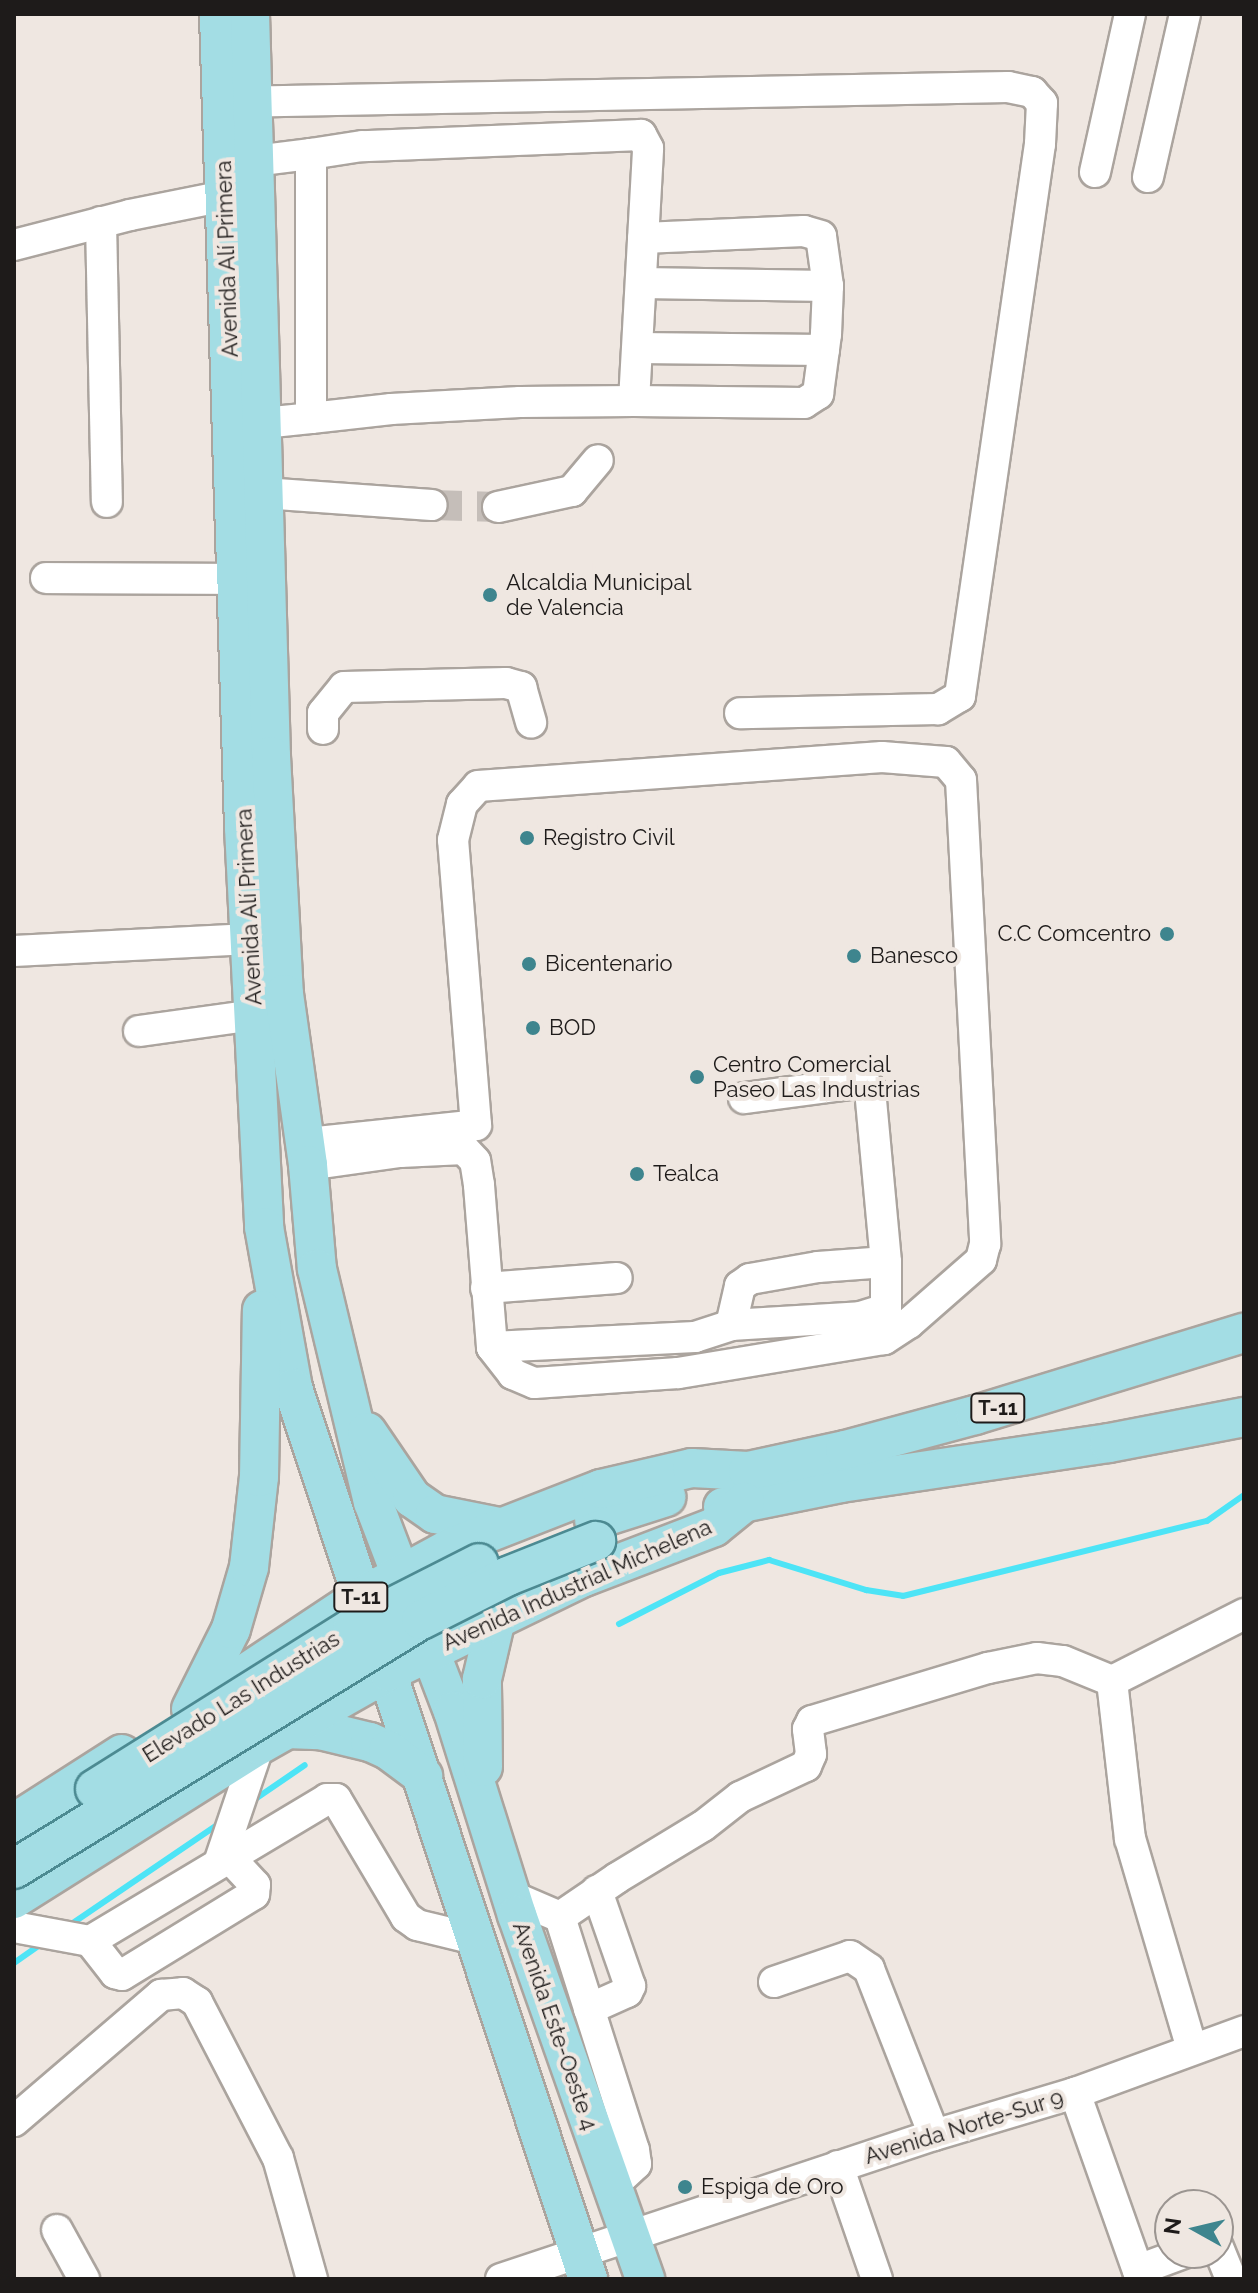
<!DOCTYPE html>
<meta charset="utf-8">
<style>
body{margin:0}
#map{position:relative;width:1258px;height:2293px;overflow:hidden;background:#efe7e1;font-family:Raleway,sans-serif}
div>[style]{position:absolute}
.stream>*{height:6px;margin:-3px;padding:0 3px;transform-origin:3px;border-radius:3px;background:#4de4f6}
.minor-tunnel>*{height:30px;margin-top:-15px;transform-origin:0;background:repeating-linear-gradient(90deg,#c5beb9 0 30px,transparent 0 45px)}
.roads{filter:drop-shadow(2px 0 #aba49e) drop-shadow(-2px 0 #aba49e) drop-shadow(0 2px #aba49e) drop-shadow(0 -2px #aba49e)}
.minor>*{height:30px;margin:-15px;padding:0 15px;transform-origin:15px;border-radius:15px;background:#fff}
.major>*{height:38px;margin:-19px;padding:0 19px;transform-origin:19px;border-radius:19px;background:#a3dde4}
.bridges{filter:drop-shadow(2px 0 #4c8a92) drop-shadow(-2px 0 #4c8a92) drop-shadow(0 2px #4c8a92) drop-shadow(0 -2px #4c8a92)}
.major-bridge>*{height:38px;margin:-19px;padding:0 19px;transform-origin:19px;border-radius:19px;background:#a3dde4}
.dots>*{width:22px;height:22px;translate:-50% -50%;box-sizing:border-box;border:4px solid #efe7e1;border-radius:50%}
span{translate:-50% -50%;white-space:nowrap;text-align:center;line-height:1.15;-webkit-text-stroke:8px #efe7e1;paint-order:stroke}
.shield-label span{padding:2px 6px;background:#efe7e1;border:2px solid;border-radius:6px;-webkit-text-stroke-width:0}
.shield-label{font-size:20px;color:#1e1b1a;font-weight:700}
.street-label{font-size:22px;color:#1e1b1a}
.poi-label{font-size:22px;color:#1e1b1a}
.left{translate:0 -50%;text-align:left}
.right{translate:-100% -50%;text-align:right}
.frame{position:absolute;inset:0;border:16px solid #1e1b1a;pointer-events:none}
.north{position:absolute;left:1154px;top:2189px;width:80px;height:80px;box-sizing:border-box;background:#efe7e1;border:2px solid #9b9591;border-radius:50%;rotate:278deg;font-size:22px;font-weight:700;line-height:32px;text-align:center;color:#1e1b1a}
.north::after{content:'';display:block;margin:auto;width:28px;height:36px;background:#3e858e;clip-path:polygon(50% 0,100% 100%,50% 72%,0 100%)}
</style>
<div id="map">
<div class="stream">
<div style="left:619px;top:1624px;width:112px;rotate:-27deg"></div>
<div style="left:719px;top:1573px;width:52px;rotate:-14.6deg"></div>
<div style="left:769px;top:1560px;width:102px;rotate:17.2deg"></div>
<div style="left:866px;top:1590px;width:37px;rotate:9deg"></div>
<div style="left:903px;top:1596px;width:313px;rotate:-13.9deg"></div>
<div style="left:1207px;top:1521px;width:45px;rotate:-35.1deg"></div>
<div style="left:251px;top:1802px;width:65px;rotate:-34.4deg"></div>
<div style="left:67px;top:1927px;width:185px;rotate:-34.2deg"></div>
<div style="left:14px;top:1963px;width:37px;rotate:-35deg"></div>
</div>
<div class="minor-tunnel">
<div style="left:432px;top:505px;width:66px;rotate:1.7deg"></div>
</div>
<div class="roads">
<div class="minor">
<div style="left:232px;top:102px;width:776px;rotate:-1.11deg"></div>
<div style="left:1008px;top:87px;width:25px;rotate:12deg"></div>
<div style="left:1032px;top:92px;width:15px;rotate:48deg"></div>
<div style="left:1042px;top:103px;width:41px;rotate:92.8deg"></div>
<div style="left:1040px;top:144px;width:558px;rotate:98.25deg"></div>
<div style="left:960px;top:696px;width:26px;rotate:149deg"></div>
<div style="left:938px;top:709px;width:198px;rotate:178.8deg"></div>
<div style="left:254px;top:161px;width:57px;rotate:-7deg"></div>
<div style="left:1095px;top:172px;width:162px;rotate:-77.5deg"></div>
<div style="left:1148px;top:177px;width:167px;rotate:-77.2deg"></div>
<div style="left:101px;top:222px;width:280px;rotate:88.8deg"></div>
<div style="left:14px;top:245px;width:120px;rotate:-14.5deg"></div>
<div style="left:130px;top:215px;width:117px;rotate:-11.3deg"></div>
<div style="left:642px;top:283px;width:186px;rotate:0.9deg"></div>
<div style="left:638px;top:348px;width:186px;rotate:0.6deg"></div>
<div style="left:634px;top:401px;width:170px;rotate:0.7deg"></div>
<div style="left:804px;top:403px;width:17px;rotate:-33deg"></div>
<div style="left:818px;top:394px;width:61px;rotate:-82.4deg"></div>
<div style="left:826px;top:334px;width:48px;rotate:-87.6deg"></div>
<div style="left:828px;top:286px;width:50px;rotate:-98deg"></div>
<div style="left:821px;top:236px;width:18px;rotate:-164deg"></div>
<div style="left:804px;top:231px;width:161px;rotate:177.5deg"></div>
<div style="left:240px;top:425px;width:23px;rotate:-5deg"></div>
<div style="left:263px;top:423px;width:48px;rotate:-5.9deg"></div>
<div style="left:311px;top:418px;width:81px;rotate:-6.4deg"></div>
<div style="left:391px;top:409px;width:129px;rotate:-3.1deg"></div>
<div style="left:520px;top:402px;width:114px;rotate:-0.5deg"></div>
<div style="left:634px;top:401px;width:253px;rotate:-86.8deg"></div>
<div style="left:648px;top:148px;width:15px;rotate:-118deg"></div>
<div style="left:641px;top:135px;width:279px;rotate:177.7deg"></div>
<div style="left:362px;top:146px;width:52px;rotate:171.1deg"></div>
<div style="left:311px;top:154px;width:264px;rotate:90deg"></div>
<div style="left:263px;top:493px;width:169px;rotate:4.1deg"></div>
<div style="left:498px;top:507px;width:76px;rotate:-12.2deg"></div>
<div style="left:572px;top:491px;width:40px;rotate:-50deg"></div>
<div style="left:46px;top:578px;width:192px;rotate:0.3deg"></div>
<div style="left:323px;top:729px;width:16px;rotate:-90deg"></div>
<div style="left:323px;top:713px;width:33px;rotate:-51deg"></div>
<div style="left:344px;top:687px;width:162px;rotate:-1.4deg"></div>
<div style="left:506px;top:683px;width:16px;rotate:15deg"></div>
<div style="left:521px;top:687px;width:37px;rotate:74deg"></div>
<div style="left:14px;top:951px;width:236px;rotate:-2.9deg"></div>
<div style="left:139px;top:1031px;width:116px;rotate:-7.9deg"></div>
<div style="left:306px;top:1143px;width:171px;rotate:-6deg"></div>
<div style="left:476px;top:1125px;width:286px;rotate:-94.6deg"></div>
<div style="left:453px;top:840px;width:37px;rotate:-76deg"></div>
<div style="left:462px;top:804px;width:24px;rotate:-48deg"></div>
<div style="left:478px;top:786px;width:405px;rotate:-4.1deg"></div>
<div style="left:882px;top:757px;width:64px;rotate:4.5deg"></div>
<div style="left:946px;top:762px;width:23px;rotate:50deg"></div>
<div style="left:961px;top:780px;width:465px;rotate:87deg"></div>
<div style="left:985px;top:1244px;width:16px;rotate:104deg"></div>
<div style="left:981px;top:1260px;width:96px;rotate:138.8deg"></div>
<div style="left:909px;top:1323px;width:30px;rotate:147deg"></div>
<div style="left:884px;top:1339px;width:209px;rotate:170.6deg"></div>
<div style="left:678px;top:1373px;width:144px;rotate:176deg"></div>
<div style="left:534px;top:1383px;width:23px;rotate:-157deg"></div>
<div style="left:513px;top:1374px;width:34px;rotate:-128deg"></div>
<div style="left:492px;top:1347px;width:163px;rotate:-94.6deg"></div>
<div style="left:479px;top:1185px;width:24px;rotate:-99deg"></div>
<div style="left:475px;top:1161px;width:16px;rotate:-133deg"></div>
<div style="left:464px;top:1149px;width:64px;rotate:177.3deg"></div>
<div style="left:400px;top:1152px;width:93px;rotate:172deg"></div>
<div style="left:486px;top:1288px;width:131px;rotate:-4.4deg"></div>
<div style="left:731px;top:1325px;width:129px;rotate:-3.5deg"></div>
<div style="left:860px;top:1317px;width:27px;rotate:-17deg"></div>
<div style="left:886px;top:1309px;width:47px;rotate:-90deg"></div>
<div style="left:492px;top:1347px;width:203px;rotate:-2.8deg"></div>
<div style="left:695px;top:1337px;width:38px;rotate:-18deg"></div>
<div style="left:731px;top:1325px;width:40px;rotate:-77deg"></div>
<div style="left:740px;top:1286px;width:12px;rotate:-35deg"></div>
<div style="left:750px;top:1279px;width:69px;rotate:-10deg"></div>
<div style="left:818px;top:1267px;width:68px;rotate:-4.2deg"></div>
<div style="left:886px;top:1262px;width:174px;rotate:-95.3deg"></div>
<div style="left:870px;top:1089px;width:14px;rotate:-155deg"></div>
<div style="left:857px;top:1083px;width:114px;rotate:172.4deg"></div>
<div style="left:220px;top:1860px;width:121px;rotate:-71.3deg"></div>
<div style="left:511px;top:1896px;width:53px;rotate:23.2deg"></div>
<div style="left:560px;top:1917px;width:244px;rotate:72.4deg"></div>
<div style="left:634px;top:2150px;width:14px;rotate:82deg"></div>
<div style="left:636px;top:2164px;width:35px;rotate:137deg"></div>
<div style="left:560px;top:1917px;width:69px;rotate:-34.4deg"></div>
<div style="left:617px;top:1878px;width:100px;rotate:-31.2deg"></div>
<div style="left:703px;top:1826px;width:47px;rotate:-38.1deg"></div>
<div style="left:740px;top:1797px;width:73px;rotate:-25.2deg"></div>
<div style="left:806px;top:1766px;width:13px;rotate:-67deg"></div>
<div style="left:811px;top:1754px;width:25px;rotate:-97deg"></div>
<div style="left:808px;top:1729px;width:9px;rotate:-63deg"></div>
<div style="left:812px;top:1721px;width:184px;rotate:-16.8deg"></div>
<div style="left:988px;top:1668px;width:50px;rotate:-11.5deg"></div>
<div style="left:1037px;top:1658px;width:26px;rotate:7deg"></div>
<div style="left:1063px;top:1661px;width:53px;rotate:22.2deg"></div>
<div style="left:14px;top:1927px;width:77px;rotate:10.4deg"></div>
<div style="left:90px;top:1941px;width:276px;rotate:-30.9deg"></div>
<div style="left:327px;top:1799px;width:9px"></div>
<div style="left:336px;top:1799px;width:137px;rotate:59.3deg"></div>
<div style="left:406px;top:1917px;width:14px;rotate:36deg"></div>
<div style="left:417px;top:1925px;width:60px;rotate:13.6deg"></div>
<div style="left:90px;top:1941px;width:41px;rotate:52deg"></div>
<div style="left:115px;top:1973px;width:7px;rotate:16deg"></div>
<div style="left:122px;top:1975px;width:155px;rotate:-31.5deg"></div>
<div style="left:254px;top:1894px;width:9px;rotate:-84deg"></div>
<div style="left:255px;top:1885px;width:41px;rotate:-133deg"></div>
<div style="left:774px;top:1982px;width:80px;rotate:-18.9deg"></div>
<div style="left:850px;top:1956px;width:23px;rotate:34deg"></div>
<div style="left:869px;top:1969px;width:178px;rotate:68.6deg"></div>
<div style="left:589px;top:2009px;width:42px;rotate:-24.1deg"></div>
<div style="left:627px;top:1992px;width:7px;rotate:-63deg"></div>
<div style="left:630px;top:1986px;width:101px;rotate:-109.2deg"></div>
<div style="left:1192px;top:2049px;width:219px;rotate:-106.4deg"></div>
<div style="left:1130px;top:1839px;width:159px;rotate:-96.5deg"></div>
<div style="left:1112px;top:1681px;width:148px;rotate:-26.9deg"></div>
<div style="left:1075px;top:2093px;width:197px;rotate:70.5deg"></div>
<div style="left:14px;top:2121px;width:194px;rotate:-40.6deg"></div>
<div style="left:161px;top:1995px;width:22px;rotate:-5deg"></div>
<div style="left:183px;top:1993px;width:17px;rotate:33deg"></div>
<div style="left:197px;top:2002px;width:176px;rotate:62.6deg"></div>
<div style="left:278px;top:2158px;width:126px;rotate:74.3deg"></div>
<div style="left:838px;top:2166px;width:120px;rotate:71deg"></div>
<div style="left:57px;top:2230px;width:56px;rotate:61.1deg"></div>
<div style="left:1218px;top:2247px;width:35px;rotate:68deg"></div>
<div style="left:1138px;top:2270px;width:49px;rotate:-20.3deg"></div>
<div style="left:501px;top:2279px;width:456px;rotate:-18.4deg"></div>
<div style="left:934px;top:2135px;width:147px;rotate:-16.6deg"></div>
<div style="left:1075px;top:2093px;width:180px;rotate:-20.1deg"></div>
</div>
<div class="major">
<div style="left:219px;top:14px;width:814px;rotate:88.24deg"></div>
<div style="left:244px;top:828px;width:400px;rotate:87.1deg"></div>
<div style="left:264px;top:1227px;width:164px;rotate:79.8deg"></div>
<div style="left:293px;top:1388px;width:939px;rotate:71.68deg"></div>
<div style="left:250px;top:14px;width:742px;rotate:88.38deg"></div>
<div style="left:271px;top:756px;width:238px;rotate:86.9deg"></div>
<div style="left:284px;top:994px;width:173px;rotate:82deg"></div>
<div style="left:308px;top:1165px;width:104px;rotate:85.1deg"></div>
<div style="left:317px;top:1269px;width:240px;rotate:76.5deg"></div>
<div style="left:373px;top:1502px;width:224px;rotate:69.1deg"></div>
<div style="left:453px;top:1711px;width:214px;rotate:72.6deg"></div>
<div style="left:517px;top:1915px;width:386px;rotate:70.6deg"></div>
<div style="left:367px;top:1432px;width:80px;rotate:55.7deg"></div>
<div style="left:412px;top:1498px;width:28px;rotate:35deg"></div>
<div style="left:435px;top:1514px;width:65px;rotate:11.5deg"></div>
<div style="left:723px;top:1507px;width:120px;rotate:-11.5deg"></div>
<div style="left:841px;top:1483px;width:271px;rotate:-8.5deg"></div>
<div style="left:1109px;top:1443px;width:137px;rotate:-10.9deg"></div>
<div style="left:594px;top:1520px;width:76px;rotate:-17.7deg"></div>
<div style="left:240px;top:1677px;width:146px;rotate:-33.6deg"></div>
<div style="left:362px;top:1596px;width:102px;rotate:-28.6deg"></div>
<div style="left:452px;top:1547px;width:160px;rotate:-21.3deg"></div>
<div style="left:601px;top:1489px;width:93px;rotate:-13deg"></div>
<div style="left:692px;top:1468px;width:56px;rotate:3.1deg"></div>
<div style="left:748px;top:1471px;width:99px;rotate:-12.2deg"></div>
<div style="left:845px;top:1450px;width:135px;rotate:-15.1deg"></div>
<div style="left:975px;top:1415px;width:281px;rotate:-17deg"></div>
<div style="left:191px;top:1709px;width:89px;rotate:-63.4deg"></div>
<div style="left:231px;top:1629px;width:65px;rotate:-73.8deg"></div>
<div style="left:249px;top:1567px;width:91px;rotate:-83.7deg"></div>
<div style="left:259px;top:1477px;width:167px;rotate:-89deg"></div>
<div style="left:286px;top:1729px;width:34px;rotate:2deg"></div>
<div style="left:320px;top:1730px;width:51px;rotate:13.5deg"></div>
<div style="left:370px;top:1742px;width:20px;rotate:24deg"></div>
<div style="left:388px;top:1750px;width:44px;rotate:36.6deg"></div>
<div style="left:483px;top:1767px;width:88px;rotate:-90.7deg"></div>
<div style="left:482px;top:1679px;width:62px;rotate:-76.9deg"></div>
<div style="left:14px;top:1823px;width:128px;rotate:-32.6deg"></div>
<div style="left:14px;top:1899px;width:289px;rotate:-32.2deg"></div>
<div style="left:259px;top:1745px;width:148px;rotate:-29.5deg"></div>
<div style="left:388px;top:1672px;width:218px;rotate:-25.9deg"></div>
<div style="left:584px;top:1577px;width:139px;rotate:-21deg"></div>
<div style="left:714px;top:1527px;width:40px;rotate:-39deg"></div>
</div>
</div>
<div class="bridges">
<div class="major-bridge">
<div style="left:95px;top:1789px;width:305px;rotate:-32.1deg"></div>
<div style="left:353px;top:1627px;width:141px;rotate:-26.9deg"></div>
<div style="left:14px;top:1869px;width:477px;rotate:-31.5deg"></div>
<div style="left:421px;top:1620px;width:97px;rotate:-26.8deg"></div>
<div style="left:508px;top:1576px;width:95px;rotate:-21.7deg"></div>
</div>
</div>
<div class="dots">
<div style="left:490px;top:595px;background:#3e858e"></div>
<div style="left:527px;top:838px;background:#3e858e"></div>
<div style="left:1167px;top:934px;background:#3e858e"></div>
<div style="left:854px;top:956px;background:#3e858e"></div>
<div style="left:529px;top:964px;background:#3e858e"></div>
<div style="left:533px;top:1028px;background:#3e858e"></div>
<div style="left:697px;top:1077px;background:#3e858e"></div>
<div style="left:637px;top:1174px;background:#3e858e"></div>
<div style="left:685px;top:2187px;background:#3e858e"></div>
</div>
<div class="shield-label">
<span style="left:998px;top:1408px">T-11</span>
<span style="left:361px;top:1597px">T-11</span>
</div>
<div class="street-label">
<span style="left:227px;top:259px;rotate:-92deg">Avenida Alí Primera</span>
<span style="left:249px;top:907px;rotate:-93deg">Avenida Alí Primera</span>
<span style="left:577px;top:1585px;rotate:-24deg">Avenida Industrial Michelena</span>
<span style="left:241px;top:1697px;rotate:-32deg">Elevado Las Industrias</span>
<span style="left:555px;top:2026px;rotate:71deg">Avenida Este-Oeste 4</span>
<span style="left:964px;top:2127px;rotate:-17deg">Avenida Norte-Sur 9</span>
</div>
<div class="poi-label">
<span class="left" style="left:506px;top:595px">Alcaldia Municipal<br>de Valencia</span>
<span class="left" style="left:543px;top:838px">Registro Civil</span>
<span class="right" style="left:1151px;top:934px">C.C Comcentro</span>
<span class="left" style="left:870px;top:956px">Banesco</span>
<span class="left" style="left:545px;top:964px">Bicentenario</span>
<span class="left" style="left:549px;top:1028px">BOD</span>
<span class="left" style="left:713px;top:1077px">Centro Comercial<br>Paseo Las Industrias</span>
<span class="left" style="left:653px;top:1174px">Tealca</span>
<span class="left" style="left:701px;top:2187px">Espiga de Oro</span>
</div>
<div class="frame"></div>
<div class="north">N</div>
</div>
